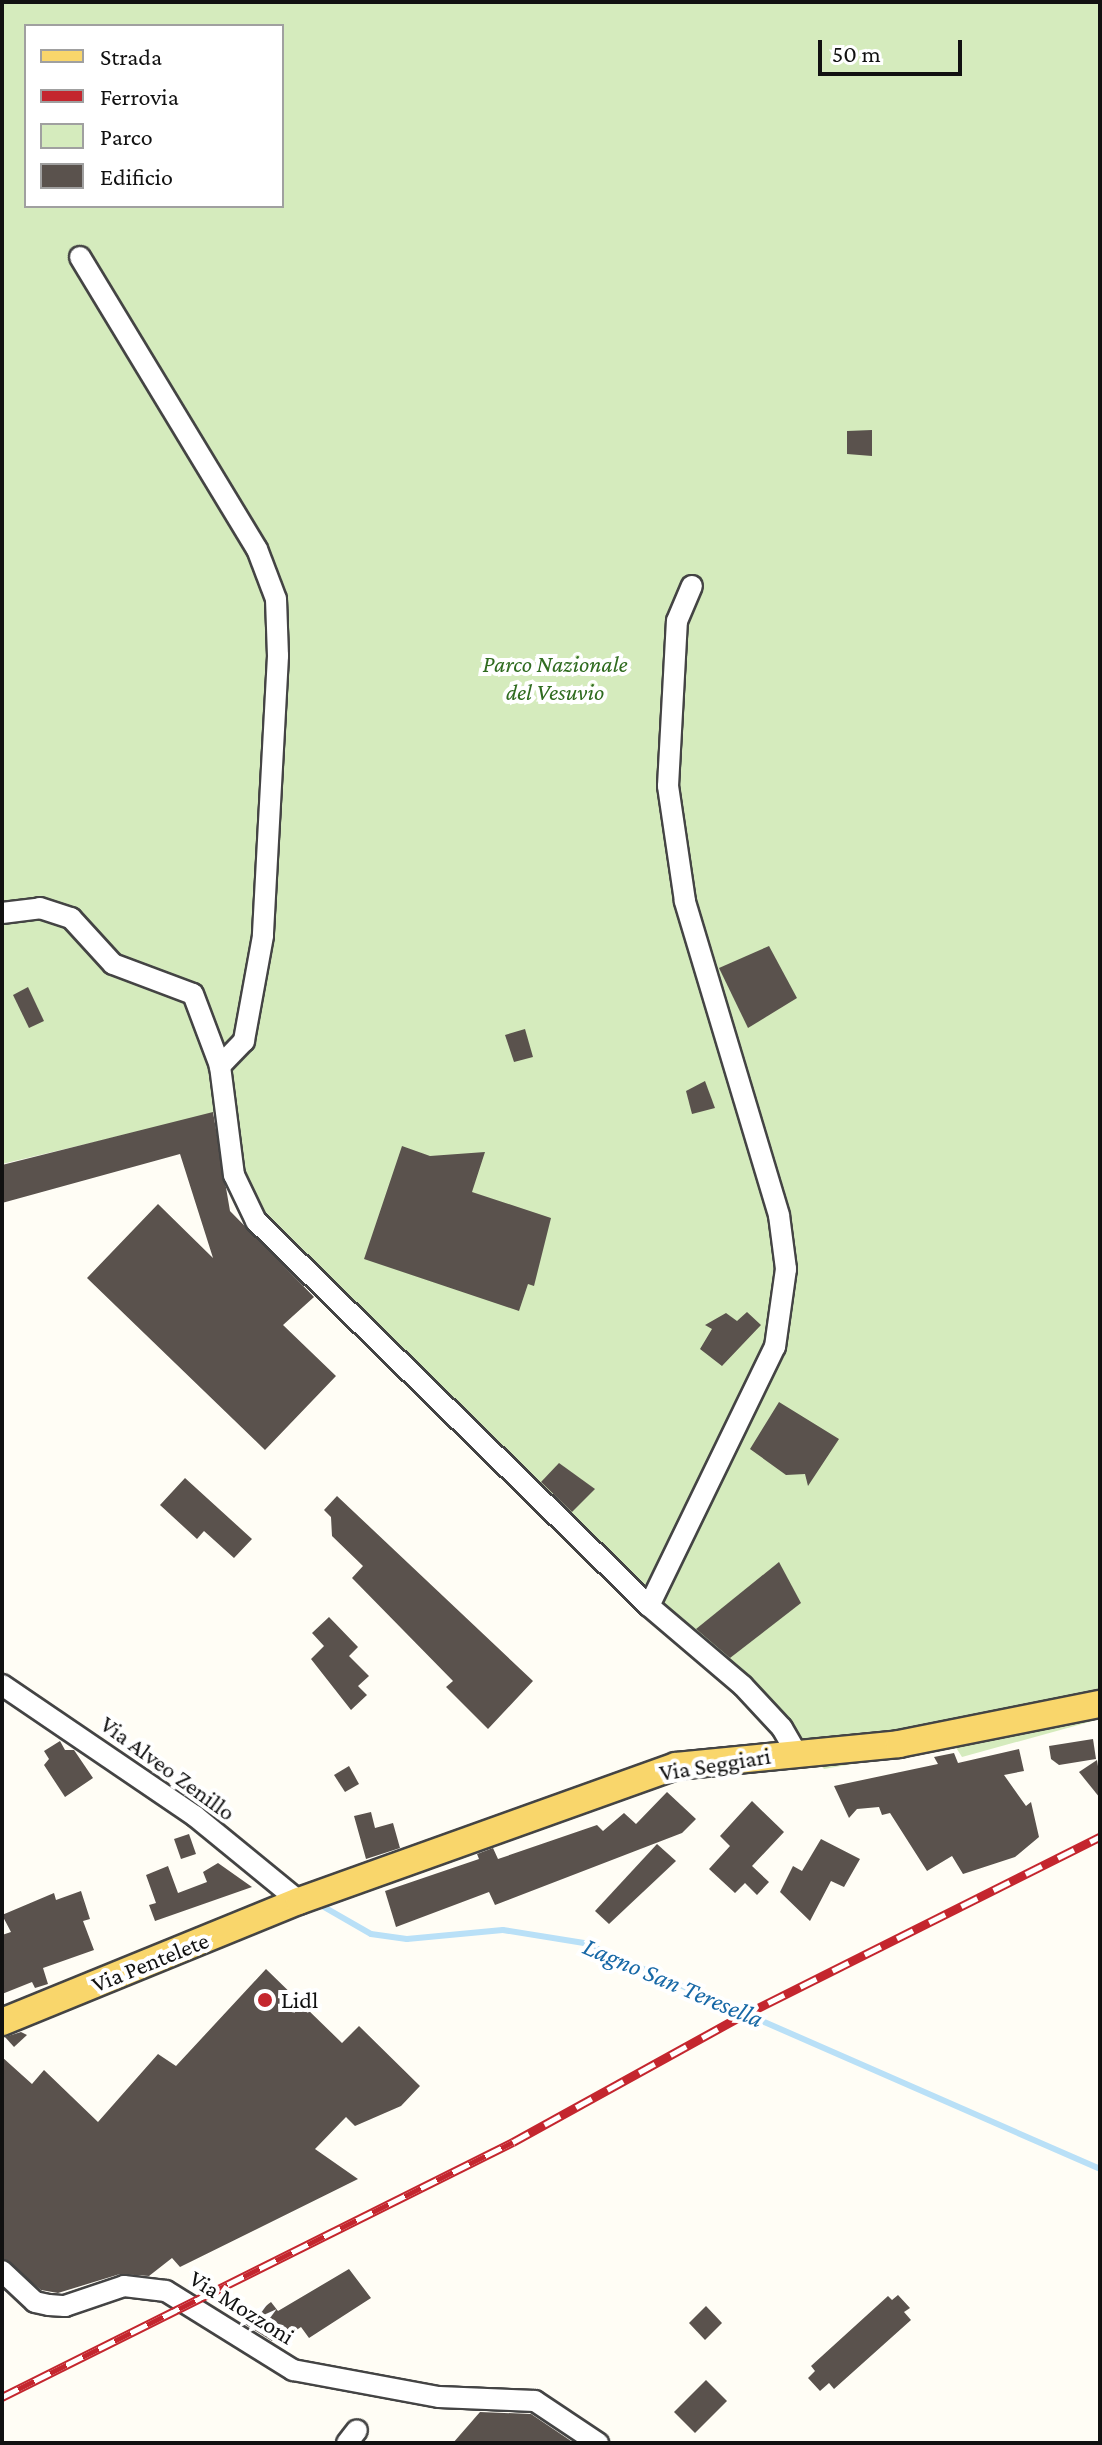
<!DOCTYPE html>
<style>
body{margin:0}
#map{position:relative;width:1102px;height:2445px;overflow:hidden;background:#fffdf5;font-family:"Crimson Pro",serif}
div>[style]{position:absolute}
.green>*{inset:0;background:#d5ebbd}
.stream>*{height:6px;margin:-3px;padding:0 3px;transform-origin:3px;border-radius:3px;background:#b9e0f7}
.building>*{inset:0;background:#5a524d}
.roads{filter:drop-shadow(2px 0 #444) drop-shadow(-2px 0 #444) drop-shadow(0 2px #444) drop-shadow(0 -2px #444)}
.minor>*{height:20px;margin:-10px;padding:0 10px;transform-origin:10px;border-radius:10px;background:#fff}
.major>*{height:26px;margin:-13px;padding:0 13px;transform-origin:13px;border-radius:13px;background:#f9d66b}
.rail>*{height:9px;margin-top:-4.5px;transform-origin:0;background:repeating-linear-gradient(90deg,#fff 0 18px,#c4262e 0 36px);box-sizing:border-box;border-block:2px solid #c4262e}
.dots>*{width:22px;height:22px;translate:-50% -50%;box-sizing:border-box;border:4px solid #fff;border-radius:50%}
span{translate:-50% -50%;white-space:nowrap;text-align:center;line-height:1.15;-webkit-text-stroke:8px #fff;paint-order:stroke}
.park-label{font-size:24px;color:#2f6b1f;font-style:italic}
.street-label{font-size:24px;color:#111}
.poi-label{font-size:24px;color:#111}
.left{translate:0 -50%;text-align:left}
.water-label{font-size:26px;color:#1768a6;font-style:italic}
.frame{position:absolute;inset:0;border:4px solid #111;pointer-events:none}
.legend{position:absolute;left:24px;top:24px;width:260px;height:184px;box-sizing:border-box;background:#fff;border:2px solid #a0a0a0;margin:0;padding:10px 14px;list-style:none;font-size:24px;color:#111}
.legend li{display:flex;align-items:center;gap:16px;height:40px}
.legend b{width:40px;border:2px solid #a0a0a0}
.scale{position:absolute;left:818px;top:40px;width:144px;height:36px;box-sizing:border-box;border:4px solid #111;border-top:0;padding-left:10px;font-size:24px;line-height:28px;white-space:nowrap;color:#111;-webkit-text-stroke:6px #fff;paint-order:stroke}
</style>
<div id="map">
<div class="green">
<div style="clip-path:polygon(evenodd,2px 2px,1100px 2px,1100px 1719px,962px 1757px,955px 1746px,824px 1769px,767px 1704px,240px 1203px,225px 1111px,2px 1164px,2px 2px,26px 26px,282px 26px,282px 206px,26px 206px,26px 26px)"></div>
</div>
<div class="stream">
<div style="left:317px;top:1903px;width:62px;rotate:29.9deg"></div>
<div style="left:371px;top:1934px;width:36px;rotate:8deg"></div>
<div style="left:407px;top:1939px;width:96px;rotate:-5.4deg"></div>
<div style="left:503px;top:1930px;width:82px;rotate:9.1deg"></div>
<div style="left:584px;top:1943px;width:563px;rotate:23.65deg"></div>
</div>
<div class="building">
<div style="clip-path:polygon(872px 430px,872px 456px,847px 454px,847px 431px)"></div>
<div style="clip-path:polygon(769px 946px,797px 998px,748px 1028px,719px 968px)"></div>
<div style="clip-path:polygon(28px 987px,44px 1021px,29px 1028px,13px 995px)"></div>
<div style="clip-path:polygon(525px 1029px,533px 1057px,514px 1062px,505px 1035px)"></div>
<div style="clip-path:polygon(705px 1081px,715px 1108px,692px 1114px,686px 1091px)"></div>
<div style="clip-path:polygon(213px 1112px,230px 1211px,314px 1297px,283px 1325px,336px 1376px,265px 1450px,87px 1278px,158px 1204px,213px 1258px,180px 1154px,2px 1203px,2px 1165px)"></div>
<div style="clip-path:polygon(402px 1146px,430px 1156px,485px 1152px,472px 1192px,551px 1218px,534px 1286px,528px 1284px,519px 1311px,364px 1259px)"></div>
<div style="clip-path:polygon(747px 1312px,761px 1325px,722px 1366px,700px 1349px,712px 1329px,705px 1325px,726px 1313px,737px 1321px)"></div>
<div style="clip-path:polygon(779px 1402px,839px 1439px,808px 1486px,805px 1474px,786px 1475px,750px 1449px)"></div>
<div style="clip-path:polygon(559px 1463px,595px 1489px,572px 1512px,541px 1482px)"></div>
<div style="clip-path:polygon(185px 1478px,252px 1539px,234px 1558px,204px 1531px,197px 1539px,160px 1505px)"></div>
<div style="clip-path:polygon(337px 1496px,533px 1681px,488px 1729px,446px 1687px,453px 1681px,352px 1578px,363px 1566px,332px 1536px,331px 1517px,324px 1510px)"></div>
<div style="clip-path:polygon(779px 1562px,801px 1603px,730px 1658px,696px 1629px)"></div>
<div style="clip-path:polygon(329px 1617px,358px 1647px,349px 1656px,369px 1676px,358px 1686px,367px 1695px,351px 1710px,311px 1659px,324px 1646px,312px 1633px)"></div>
<div style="clip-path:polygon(1093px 1739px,1096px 1759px,1059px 1765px,1051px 1759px,1049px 1746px)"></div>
<div style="clip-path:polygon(60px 1741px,65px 1750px,74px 1750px,93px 1778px,65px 1797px,44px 1765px,49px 1759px,44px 1751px)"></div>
<div style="clip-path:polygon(1019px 1749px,1024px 1771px,1004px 1775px,1026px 1806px,1031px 1802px,1039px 1837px,1015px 1857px,963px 1874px,952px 1856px,927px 1871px,890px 1813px,882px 1815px,879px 1807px,857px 1809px,849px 1818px,834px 1786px,938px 1764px,934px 1757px,954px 1753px,958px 1763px)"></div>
<div style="clip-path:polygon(1097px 1760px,1100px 1779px,1100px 1798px,1079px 1772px)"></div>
<div style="clip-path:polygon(349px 1766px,359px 1784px,345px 1792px,334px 1775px)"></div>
<div style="clip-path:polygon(667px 1792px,696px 1819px,682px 1833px,495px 1905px,489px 1892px,396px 1927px,385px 1891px,479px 1859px,477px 1854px,493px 1848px,498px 1859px,597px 1825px,603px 1831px,624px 1813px,636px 1824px)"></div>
<div style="clip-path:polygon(752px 1801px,784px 1832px,752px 1866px,769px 1882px,757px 1895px,745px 1883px,735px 1893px,709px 1869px,730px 1846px,720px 1836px)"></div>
<div style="clip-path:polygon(371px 1812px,375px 1828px,393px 1823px,400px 1848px,366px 1859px,354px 1816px)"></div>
<div style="clip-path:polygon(189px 1834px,196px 1854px,181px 1859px,174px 1839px)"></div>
<div style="clip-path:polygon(821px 1839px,860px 1859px,844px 1887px,831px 1881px,810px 1921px,780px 1892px,793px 1866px,802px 1871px)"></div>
<div style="clip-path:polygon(657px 1844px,676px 1861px,609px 1924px,595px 1911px)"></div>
<div style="clip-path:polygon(218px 1863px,252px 1887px,155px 1921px,149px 1905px,156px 1903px,146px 1875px,168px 1866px,178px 1893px,207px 1882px,203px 1872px)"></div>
<div style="clip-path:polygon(81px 1891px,90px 1919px,83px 1921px,94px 1950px,43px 1968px,48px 1984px,35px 1988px,32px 1982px,2px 1994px,2px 1935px,11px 1932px,2px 1915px,54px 1893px,56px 1900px)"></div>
<div style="clip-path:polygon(266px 1969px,342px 2043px,359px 2026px,420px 2086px,401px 2106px,355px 2126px,346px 2117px,315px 2149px,358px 2179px,180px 2267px,172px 2258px,149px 2276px,120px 2274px,58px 2293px,41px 2290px,2px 2258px,2px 2057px,32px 2084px,44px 2070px,98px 2122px,158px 2054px,176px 2066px)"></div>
<div style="clip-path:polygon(21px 2032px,27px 2035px,14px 2047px,5px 2037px)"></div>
<div style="clip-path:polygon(349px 2269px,371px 2298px,309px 2338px,301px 2327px,295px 2331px,292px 2326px,272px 2341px,243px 2323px,271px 2302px,278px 2311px)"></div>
<div style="clip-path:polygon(898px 2295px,910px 2308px,904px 2312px,911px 2320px,834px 2389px,829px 2383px,820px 2391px,808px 2378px,815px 2371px,811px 2366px,888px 2296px,892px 2300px)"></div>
<div style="clip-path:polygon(706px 2306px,722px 2323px,705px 2340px,689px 2323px)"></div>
<div style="clip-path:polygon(706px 2380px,727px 2401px,695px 2433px,674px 2412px)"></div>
<div style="clip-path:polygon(480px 2412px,531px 2414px,574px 2443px,453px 2443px)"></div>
</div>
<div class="roads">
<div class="minor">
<div style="left:80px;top:257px;width:341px;rotate:58.8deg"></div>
<div style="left:257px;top:549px;width:53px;rotate:69.2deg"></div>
<div style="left:276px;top:599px;width:57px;rotate:88deg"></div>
<div style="left:278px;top:656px;width:280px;rotate:93.1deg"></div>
<div style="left:263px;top:936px;width:107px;rotate:100.3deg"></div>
<div style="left:244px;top:1041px;width:35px;rotate:134deg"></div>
<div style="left:2px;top:913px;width:38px;rotate:-7deg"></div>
<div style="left:40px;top:908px;width:33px;rotate:18deg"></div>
<div style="left:71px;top:918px;width:62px;rotate:47.6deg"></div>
<div style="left:113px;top:964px;width:85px;rotate:20.6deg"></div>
<div style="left:193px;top:994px;width:77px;rotate:69.4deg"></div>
<div style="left:220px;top:1066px;width:110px;rotate:82.7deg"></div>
<div style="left:234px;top:1175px;width:51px;rotate:64.4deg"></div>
<div style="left:256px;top:1221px;width:550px;rotate:44.41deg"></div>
<div style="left:649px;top:1606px;width:123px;rotate:40.4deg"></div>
<div style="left:743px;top:1686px;width:57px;rotate:47.1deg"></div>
<div style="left:782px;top:1728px;width:28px;rotate:60deg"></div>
<div style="left:649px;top:1606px;width:288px;rotate:-64.1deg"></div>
<div style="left:775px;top:1347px;width:79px;rotate:-82deg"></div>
<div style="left:786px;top:1269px;width:54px;rotate:-97.4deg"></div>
<div style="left:779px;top:1215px;width:328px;rotate:-106.7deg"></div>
<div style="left:685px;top:901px;width:116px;rotate:-98.4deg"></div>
<div style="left:668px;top:786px;width:165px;rotate:-86.9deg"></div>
<div style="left:677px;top:621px;width:38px;rotate:-67deg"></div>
<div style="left:2px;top:1685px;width:233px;rotate:34.2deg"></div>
<div style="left:195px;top:1816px;width:134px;rotate:39.3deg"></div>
<div style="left:2px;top:2271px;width:45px;rotate:43.2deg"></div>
<div style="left:35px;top:2302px;width:14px;rotate:12deg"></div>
<div style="left:49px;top:2305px;width:16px;rotate:4deg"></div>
<div style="left:65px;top:2306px;width:62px;rotate:-18.7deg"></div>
<div style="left:124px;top:2286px;width:42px;rotate:6.8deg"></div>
<div style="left:166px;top:2291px;width:150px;rotate:31.9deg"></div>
<div style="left:293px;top:2370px;width:148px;rotate:10.5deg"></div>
<div style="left:439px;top:2397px;width:96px;rotate:2.4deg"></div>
<div style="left:535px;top:2401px;width:76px;rotate:33.7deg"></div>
<div style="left:347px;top:2443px;width:16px;rotate:-52deg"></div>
</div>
<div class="major">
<div style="left:2px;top:2022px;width:321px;rotate:-22.2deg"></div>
<div style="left:299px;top:1901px;width:400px;rotate:-19.7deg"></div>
<div style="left:676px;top:1766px;width:224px;rotate:-5.6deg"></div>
<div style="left:899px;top:1744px;width:205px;rotate:-11.3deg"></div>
</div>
</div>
<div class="rail">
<div style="left:2px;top:2397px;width:571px;rotate:-26.52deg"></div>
<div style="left:513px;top:2142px;width:255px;rotate:-28.9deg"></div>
<div style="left:736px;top:2019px;width:407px;rotate:-26.6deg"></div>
</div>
<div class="dots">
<div style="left:265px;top:2000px;background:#c4262e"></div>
</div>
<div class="park-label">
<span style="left:555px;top:678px">Parco Nazionale<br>del Vesuvio</span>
</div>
<div class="street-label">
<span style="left:715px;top:1764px;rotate:-9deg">Via Seggiari</span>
<span style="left:168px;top:1768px;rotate:36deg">Via Alveo Zenillo</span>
<span style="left:150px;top:1962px;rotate:-22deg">Via Pentelete</span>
<span style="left:242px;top:2307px;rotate:32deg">Via Mozzoni</span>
</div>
<div class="poi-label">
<span class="left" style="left:281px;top:2000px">Lidl</span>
</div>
<div class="water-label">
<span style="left:673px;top:1983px;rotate:23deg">Lagno San Teresella</span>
</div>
<div class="frame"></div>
<ul class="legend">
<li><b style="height:10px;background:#f9d66b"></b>Strada</li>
<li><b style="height:10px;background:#c4262e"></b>Ferrovia</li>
<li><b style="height:22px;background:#d5ebbd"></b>Parco</li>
<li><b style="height:22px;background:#5a524d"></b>Edificio</li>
</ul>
<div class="scale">50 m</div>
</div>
